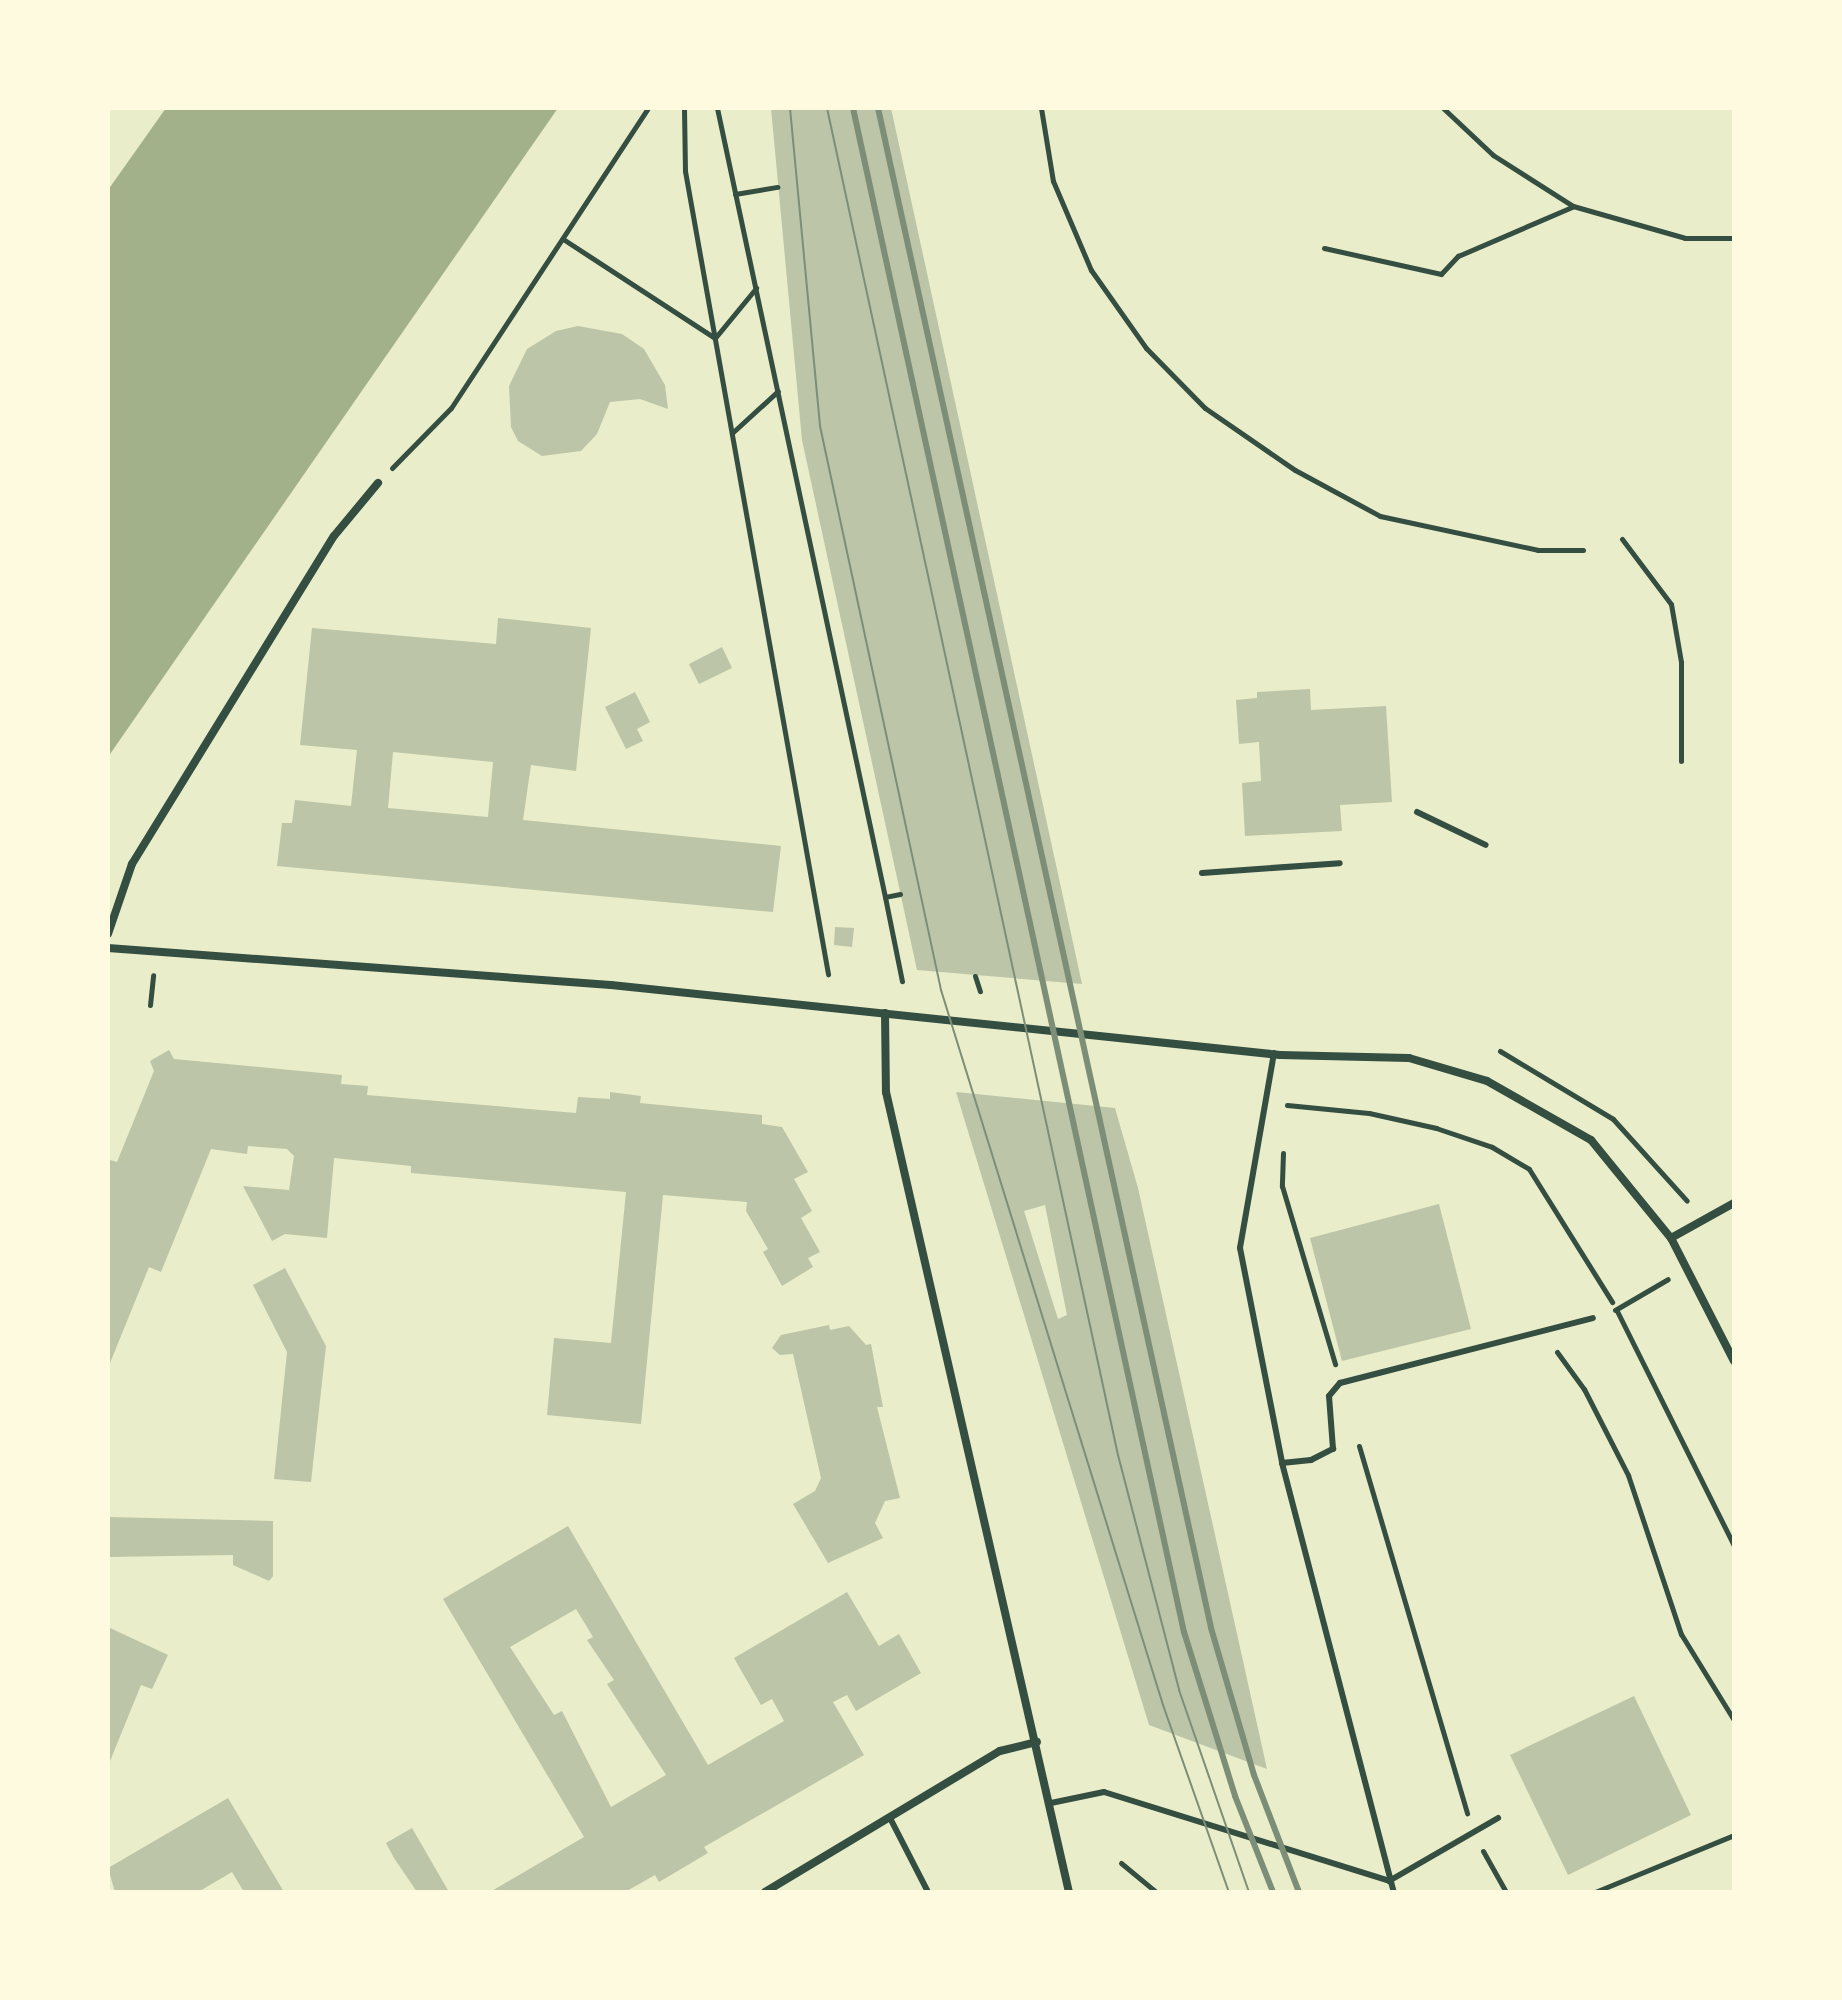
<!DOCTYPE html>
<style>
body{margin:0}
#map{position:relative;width:1842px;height:2000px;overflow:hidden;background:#e9edc9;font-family:"Varela Round",sans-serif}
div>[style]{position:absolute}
.water>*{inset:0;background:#a3b18a}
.building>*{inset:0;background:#bcc5a7}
.path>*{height:5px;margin:-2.5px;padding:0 2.5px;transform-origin:2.5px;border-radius:2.5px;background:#344e41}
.service>*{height:6px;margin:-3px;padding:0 3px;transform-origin:3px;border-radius:3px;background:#344e41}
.minor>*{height:8px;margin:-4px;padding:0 4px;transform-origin:4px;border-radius:4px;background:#344e41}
.tram>*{height:2px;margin:-1px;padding:0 1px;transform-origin:1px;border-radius:1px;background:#7c8e77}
.rail>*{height:6px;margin:-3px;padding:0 3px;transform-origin:3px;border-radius:3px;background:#7c8e77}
span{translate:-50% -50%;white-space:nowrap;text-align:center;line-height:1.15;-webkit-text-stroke:8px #fefae0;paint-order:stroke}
.frame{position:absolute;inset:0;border:110px solid #fefae0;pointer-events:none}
</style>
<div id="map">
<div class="water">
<div style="clip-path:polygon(166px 108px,558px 108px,108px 757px,108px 190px)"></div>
</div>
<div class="building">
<div style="clip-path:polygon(771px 108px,891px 108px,1082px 984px,917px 970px,802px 440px)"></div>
<div style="clip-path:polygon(578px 326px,622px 334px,644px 349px,665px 385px,668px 409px,640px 399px,610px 402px,597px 434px,581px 451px,542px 456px,518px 441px,511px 427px,509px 386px,527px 349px,556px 331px)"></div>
<div style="clip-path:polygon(evenodd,498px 618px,591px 628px,576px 771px,531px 765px,523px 820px,781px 846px,773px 912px,277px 866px,282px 823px,292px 823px,295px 800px,351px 806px,357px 750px,300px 745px,312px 628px,496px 644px,498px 618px,393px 752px,493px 762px,488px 817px,388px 808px,393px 752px)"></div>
<div style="clip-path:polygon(722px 647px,732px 668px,699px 684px,689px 664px)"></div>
<div style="clip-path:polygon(1310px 689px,1311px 710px,1386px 706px,1392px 802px,1340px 805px,1342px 831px,1245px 836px,1242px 783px,1261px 781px,1259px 742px,1239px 744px,1236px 700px,1257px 698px,1257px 692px)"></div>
<div style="clip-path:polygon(635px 692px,650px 722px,637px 729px,643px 741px,626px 749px,605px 707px)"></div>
<div style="clip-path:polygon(835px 927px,854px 928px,852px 947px,834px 945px)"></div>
<div style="clip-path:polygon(169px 1050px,174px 1059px,342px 1075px,341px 1084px,368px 1086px,367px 1095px,576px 1113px,578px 1097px,610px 1099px,610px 1092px,641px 1096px,640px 1103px,762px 1115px,762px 1124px,782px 1127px,808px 1172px,794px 1179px,812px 1211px,801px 1218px,820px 1252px,808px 1258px,813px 1267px,782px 1286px,763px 1252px,768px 1249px,746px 1211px,747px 1202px,663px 1195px,641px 1424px,547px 1415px,554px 1338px,611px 1343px,626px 1192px,411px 1173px,411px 1166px,334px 1158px,327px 1238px,285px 1234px,272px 1241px,243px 1186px,289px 1190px,294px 1156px,287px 1149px,248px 1146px,247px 1154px,211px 1149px,161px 1272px,149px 1267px,108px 1368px,108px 1165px,110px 1160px,117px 1162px,154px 1071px,150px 1061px)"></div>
<div style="clip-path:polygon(evenodd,956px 1092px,1115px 1108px,1138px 1188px,1267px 1769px,1149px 1725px,956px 1092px,1045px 1205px,1067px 1315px,1058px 1319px,1024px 1211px,1045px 1205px)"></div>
<div style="clip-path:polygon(1439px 1204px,1471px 1329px,1342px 1361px,1310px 1238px)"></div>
<div style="clip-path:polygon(285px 1268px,326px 1346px,311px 1482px,274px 1479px,287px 1352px,253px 1285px)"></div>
<div style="clip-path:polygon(829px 1325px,830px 1330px,849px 1326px,866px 1345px,871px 1344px,883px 1407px,877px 1407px,900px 1498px,885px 1501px,875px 1523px,883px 1538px,828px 1563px,793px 1504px,815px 1491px,821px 1478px,793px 1354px,780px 1355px,772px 1348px,781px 1335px)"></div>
<div style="clip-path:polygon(108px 1517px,273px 1521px,273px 1576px,269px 1581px,233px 1565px,233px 1555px,108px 1557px)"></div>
<div style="clip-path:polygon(evenodd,568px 1526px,708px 1765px,784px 1721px,772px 1699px,761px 1705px,734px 1658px,847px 1592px,879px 1646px,899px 1634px,921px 1673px,856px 1711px,847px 1695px,833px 1702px,864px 1755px,704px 1847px,708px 1853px,659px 1882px,655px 1875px,625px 1892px,490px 1892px,584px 1837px,443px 1599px,568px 1526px,576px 1609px,593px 1637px,587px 1640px,614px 1680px,607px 1684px,666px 1775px,611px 1807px,562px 1711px,554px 1715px,510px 1647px,576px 1609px)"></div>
<div style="clip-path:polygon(108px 1627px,168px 1655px,152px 1689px,141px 1685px,108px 1766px)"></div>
<div style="clip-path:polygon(1634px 1696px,1691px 1815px,1568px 1875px,1510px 1755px)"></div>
<div style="clip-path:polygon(228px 1798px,284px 1892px,244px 1892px,232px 1872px,198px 1892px,115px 1892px,108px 1868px)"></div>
<div style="clip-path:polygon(412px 1828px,449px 1892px,417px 1892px,394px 1858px,386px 1843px)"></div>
</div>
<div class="path">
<div style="left:684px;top:108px;width:63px;rotate:89.1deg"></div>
<div style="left:685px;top:171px;width:816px;rotate:79.9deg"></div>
<div style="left:717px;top:108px;width:807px;rotate:77.98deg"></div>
<div style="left:1041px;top:108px;width:74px;rotate:80.7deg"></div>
<div style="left:1053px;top:181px;width:97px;rotate:66.9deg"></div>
<div style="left:1091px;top:270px;width:95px;rotate:54.8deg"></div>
<div style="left:1146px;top:348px;width:84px;rotate:45.5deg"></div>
<div style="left:1205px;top:408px;width:109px;rotate:34.6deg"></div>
<div style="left:1295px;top:470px;width:97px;rotate:28.4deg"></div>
<div style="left:1380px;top:516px;width:162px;rotate:12.1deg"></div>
<div style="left:1538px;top:550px;width:45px"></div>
<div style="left:1443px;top:108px;width:69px;rotate:43.2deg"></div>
<div style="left:1493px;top:155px;width:95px;rotate:32.5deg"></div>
<div style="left:1573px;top:206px;width:116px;rotate:15.9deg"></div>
<div style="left:1685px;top:238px;width:49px"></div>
<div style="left:735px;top:194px;width:43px;rotate:-9.5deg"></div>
<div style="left:563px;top:239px;width:181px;rotate:33.1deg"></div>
<div style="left:715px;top:338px;width:65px;rotate:-50.6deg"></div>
<div style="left:1324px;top:248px;width:120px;rotate:12.5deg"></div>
<div style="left:1441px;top:274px;width:25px;rotate:-47deg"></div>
<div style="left:1458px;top:256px;width:124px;rotate:-23.3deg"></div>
<div style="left:732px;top:433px;width:62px;rotate:-42.4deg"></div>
<div style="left:392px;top:468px;width:84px;rotate:-45.5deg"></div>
<div style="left:451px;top:408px;width:359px;rotate:-56.7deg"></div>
<div style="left:1622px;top:539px;width:81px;rotate:53deg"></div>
<div style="left:1671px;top:604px;width:59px;rotate:80.2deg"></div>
<div style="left:1681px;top:662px;width:99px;rotate:90deg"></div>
<div style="left:900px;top:894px;width:15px;rotate:169deg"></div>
<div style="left:885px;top:897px;width:86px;rotate:78.6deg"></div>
<div style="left:975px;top:976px;width:16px;rotate:72deg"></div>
<div style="left:150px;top:1005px;width:30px;rotate:-84deg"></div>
<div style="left:1500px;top:1051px;width:132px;rotate:31deg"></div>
<div style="left:1613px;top:1119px;width:110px;rotate:47.9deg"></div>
<div style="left:1287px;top:1105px;width:82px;rotate:5.6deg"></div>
<div style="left:1369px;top:1113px;width:69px;rotate:12.6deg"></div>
<div style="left:1436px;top:1128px;width:59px;rotate:18.7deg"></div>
<div style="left:1492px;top:1147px;width:43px;rotate:30.7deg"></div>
<div style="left:1529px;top:1169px;width:157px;rotate:58deg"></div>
<div style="left:1283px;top:1153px;width:33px;rotate:92deg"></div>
<div style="left:1282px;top:1186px;width:186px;rotate:73.4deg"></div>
<div style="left:1615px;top:1310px;width:61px;rotate:-30.3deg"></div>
<div style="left:1617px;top:1311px;width:263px;rotate:63.5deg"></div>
<div style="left:1557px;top:1352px;width:46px;rotate:53.9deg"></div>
<div style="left:1584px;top:1389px;width:97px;rotate:62.9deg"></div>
<div style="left:1628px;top:1475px;width:168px;rotate:71.6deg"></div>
<div style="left:1681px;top:1634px;width:101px;rotate:58.4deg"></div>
<div style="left:1359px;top:1446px;width:383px;rotate:73.6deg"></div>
<div style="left:1483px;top:1851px;width:47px;rotate:60.7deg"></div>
<div style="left:1121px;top:1863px;width:45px;rotate:39.6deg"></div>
<div style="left:1595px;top:1892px;width:150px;rotate:-22.3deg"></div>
</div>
<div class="service">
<div style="left:1417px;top:812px;width:76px;rotate:25.6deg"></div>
<div style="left:1202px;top:873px;width:138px;rotate:-4.1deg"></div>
<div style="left:1274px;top:1053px;width:198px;rotate:99.9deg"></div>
<div style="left:1240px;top:1248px;width:219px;rotate:78.9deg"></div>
<div style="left:1282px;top:1463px;width:443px;rotate:75.4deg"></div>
<div style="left:1282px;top:1463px;width:29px;rotate:-6deg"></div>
<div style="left:1311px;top:1460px;width:25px;rotate:-27deg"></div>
<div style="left:1333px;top:1449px;width:53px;rotate:-94.3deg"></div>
<div style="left:1329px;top:1396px;width:17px;rotate:-50deg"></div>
<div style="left:1340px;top:1383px;width:261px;rotate:-14.4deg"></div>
<div style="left:1051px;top:1803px;width:54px;rotate:-11.7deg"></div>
<div style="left:1104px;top:1792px;width:299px;rotate:17.3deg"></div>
<div style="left:1389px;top:1881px;width:126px;rotate:-30deg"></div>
<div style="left:890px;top:1818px;width:83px;rotate:62.8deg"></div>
</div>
<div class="minor">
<div style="left:108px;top:934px;width:74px;rotate:-71.1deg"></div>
<div style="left:132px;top:864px;width:385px;rotate:-58.4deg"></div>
<div style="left:334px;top:536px;width:69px;rotate:-50.3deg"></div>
<div style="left:108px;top:948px;width:504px;rotate:4.21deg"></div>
<div style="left:611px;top:985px;width:673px;rotate:5.97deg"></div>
<div style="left:1280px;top:1055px;width:129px;rotate:1.3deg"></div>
<div style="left:1409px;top:1058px;width:81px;rotate:16.4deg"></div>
<div style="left:1487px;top:1081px;width:120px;rotate:29.6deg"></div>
<div style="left:1591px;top:1140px;width:127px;rotate:50.8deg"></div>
<div style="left:1671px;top:1238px;width:138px;rotate:62.9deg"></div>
<div style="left:885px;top:1013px;width:79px;rotate:89.3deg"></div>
<div style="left:886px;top:1092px;width:821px;rotate:77.12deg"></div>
<div style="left:1671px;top:1238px;width:72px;rotate:-29.1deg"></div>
<div style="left:765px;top:1892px;width:274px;rotate:-31deg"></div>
<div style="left:1000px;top:1751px;width:38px;rotate:-14deg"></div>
</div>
<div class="tram">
<div style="left:790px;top:108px;width:319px;rotate:84.6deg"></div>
<div style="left:820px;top:426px;width:577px;rotate:77.89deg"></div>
<div style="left:941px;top:990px;width:749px;rotate:72.75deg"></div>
<div style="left:1163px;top:1705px;width:198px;rotate:70.6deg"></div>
<div style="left:827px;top:108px;width:1378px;rotate:77.81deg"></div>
<div style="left:1118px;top:1455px;width:243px;rotate:75.4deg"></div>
<div style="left:1179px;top:1690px;width:214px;rotate:70.9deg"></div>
</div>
<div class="rail">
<div style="left:853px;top:108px;width:1560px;rotate:77.75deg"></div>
<div style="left:1184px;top:1632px;width:172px;rotate:72.7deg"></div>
<div style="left:1235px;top:1796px;width:103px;rotate:68.4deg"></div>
<div style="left:878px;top:108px;width:1556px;rotate:77.64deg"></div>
<div style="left:1211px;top:1628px;width:153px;rotate:73.7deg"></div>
<div style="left:1254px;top:1775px;width:125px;rotate:69deg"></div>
</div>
<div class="frame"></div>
</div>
